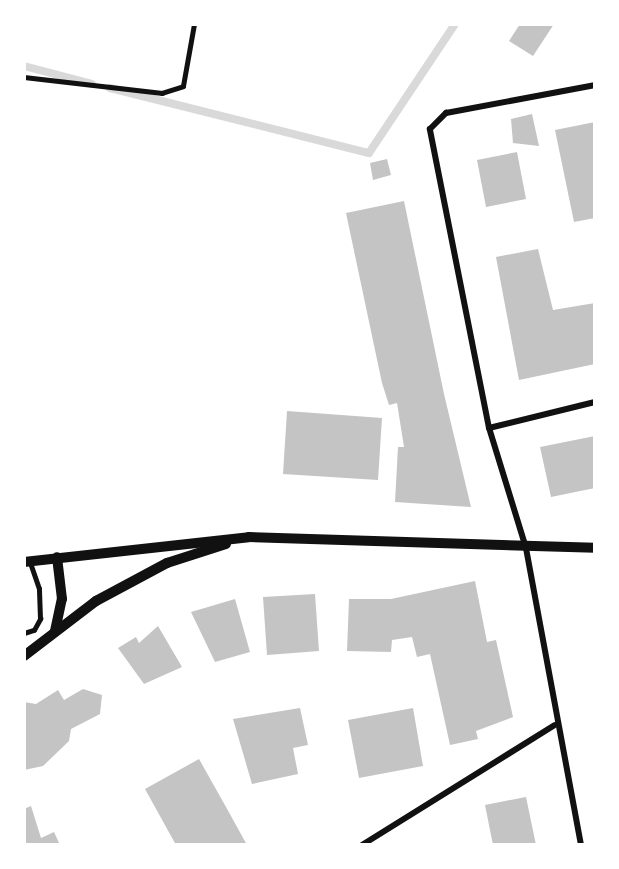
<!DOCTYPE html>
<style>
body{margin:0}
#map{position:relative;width:619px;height:869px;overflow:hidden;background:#fff;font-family:"IBM Plex Sans",sans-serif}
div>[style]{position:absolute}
.stream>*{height:8px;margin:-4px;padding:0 4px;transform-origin:4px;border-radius:4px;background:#d9d9d9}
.building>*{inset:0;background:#c4c4c4}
.service>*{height:4.5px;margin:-2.25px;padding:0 2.25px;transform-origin:2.25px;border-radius:2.25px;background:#111}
.minor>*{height:6px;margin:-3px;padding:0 3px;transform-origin:3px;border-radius:3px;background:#111}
.tertiary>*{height:10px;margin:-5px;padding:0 5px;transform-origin:5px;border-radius:5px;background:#111}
span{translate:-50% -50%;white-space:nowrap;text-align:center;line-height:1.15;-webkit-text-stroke:5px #fff;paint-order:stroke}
.frame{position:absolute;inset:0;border:26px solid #fff;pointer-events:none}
</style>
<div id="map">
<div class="stream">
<div style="left:24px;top:66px;width:70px;rotate:14.8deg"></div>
<div style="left:110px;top:88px;width:267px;rotate:14.1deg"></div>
<div style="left:369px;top:153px;width:155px;rotate:-56.3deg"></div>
</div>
<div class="building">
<div style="clip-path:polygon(520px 24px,554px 24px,533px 56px,509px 41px)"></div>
<div style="clip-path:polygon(532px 114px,539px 146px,513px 143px,511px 119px)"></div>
<div style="clip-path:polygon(595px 122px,595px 218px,574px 222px,555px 130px)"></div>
<div style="clip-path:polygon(517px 152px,526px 199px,486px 207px,477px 160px)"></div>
<div style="clip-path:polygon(387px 159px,391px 175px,373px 180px,370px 163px)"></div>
<div style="clip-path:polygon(404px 201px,444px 394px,471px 507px,395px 502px,398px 447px,404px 447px,397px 403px,389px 405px,382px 383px,346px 213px)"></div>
<div style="clip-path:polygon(538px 249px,553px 310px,595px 303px,595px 364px,519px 380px,496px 257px)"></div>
<div style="clip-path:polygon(287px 411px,382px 418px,378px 480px,283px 474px)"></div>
<div style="clip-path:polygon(595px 436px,595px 488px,551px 497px,540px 447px)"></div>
<div style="clip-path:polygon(475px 581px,487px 642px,496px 640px,513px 717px,476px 731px,478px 739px,450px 745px,430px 654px,417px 657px,412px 637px,392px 640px,391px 652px,347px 651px,349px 599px,391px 599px)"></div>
<div style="clip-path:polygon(315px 594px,319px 651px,267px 655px,263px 597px)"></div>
<div style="clip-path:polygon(235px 599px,250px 652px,215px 662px,191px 612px)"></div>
<div style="clip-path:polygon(158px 626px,182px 667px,144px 684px,118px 648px,136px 637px,139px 643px)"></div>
<div style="clip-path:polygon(83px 689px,102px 695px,100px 714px,71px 729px,69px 741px,43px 766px,24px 770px,24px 702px,36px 704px,58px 690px,64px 700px)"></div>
<div style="clip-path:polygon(300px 708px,308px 745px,293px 748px,298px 774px,252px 784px,233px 719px)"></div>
<div style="clip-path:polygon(413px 708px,423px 766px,359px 778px,348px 720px)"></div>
<div style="clip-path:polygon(199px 759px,226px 807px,247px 845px,176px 845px,145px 789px)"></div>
<div style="clip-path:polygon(526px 797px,536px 845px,493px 845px,485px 805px)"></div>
<div style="clip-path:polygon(31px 806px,41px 838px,54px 832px,60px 845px,24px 845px,24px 809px)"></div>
</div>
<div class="service">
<div style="left:24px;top:77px;width:139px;rotate:6.6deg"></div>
<div style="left:162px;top:93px;width:22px;rotate:-18deg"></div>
<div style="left:183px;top:86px;width:63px;rotate:-79.9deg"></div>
<div style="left:24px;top:633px;width:10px;rotate:-17deg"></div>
<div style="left:34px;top:630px;width:13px;rotate:-61deg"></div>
<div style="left:40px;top:619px;width:30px;rotate:-92deg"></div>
<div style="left:39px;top:589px;width:28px;rotate:-109deg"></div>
</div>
<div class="minor">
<div style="left:489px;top:428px;width:109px;rotate:-13.8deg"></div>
<div style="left:362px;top:845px;width:227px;rotate:-31.9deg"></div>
<div style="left:581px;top:845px;width:302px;rotate:-100.5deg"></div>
<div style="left:526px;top:548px;width:126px;rotate:-107.1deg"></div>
<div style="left:489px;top:428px;width:305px;rotate:-101.2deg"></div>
<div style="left:430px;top:129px;width:23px;rotate:-45deg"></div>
<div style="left:446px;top:113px;width:152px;rotate:-10.6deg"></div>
</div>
<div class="tertiary">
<div style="left:24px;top:562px;width:226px;rotate:-6.3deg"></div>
<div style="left:249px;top:537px;width:346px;rotate:1.8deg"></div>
<div style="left:55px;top:631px;width:33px;rotate:-78deg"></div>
<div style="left:62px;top:599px;width:42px;rotate:-96.8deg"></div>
<div style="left:24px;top:656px;width:91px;rotate:-37.4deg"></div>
<div style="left:96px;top:601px;width:81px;rotate:-28.2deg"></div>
<div style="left:167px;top:563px;width:62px;rotate:-17.9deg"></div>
</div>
<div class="frame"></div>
</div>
